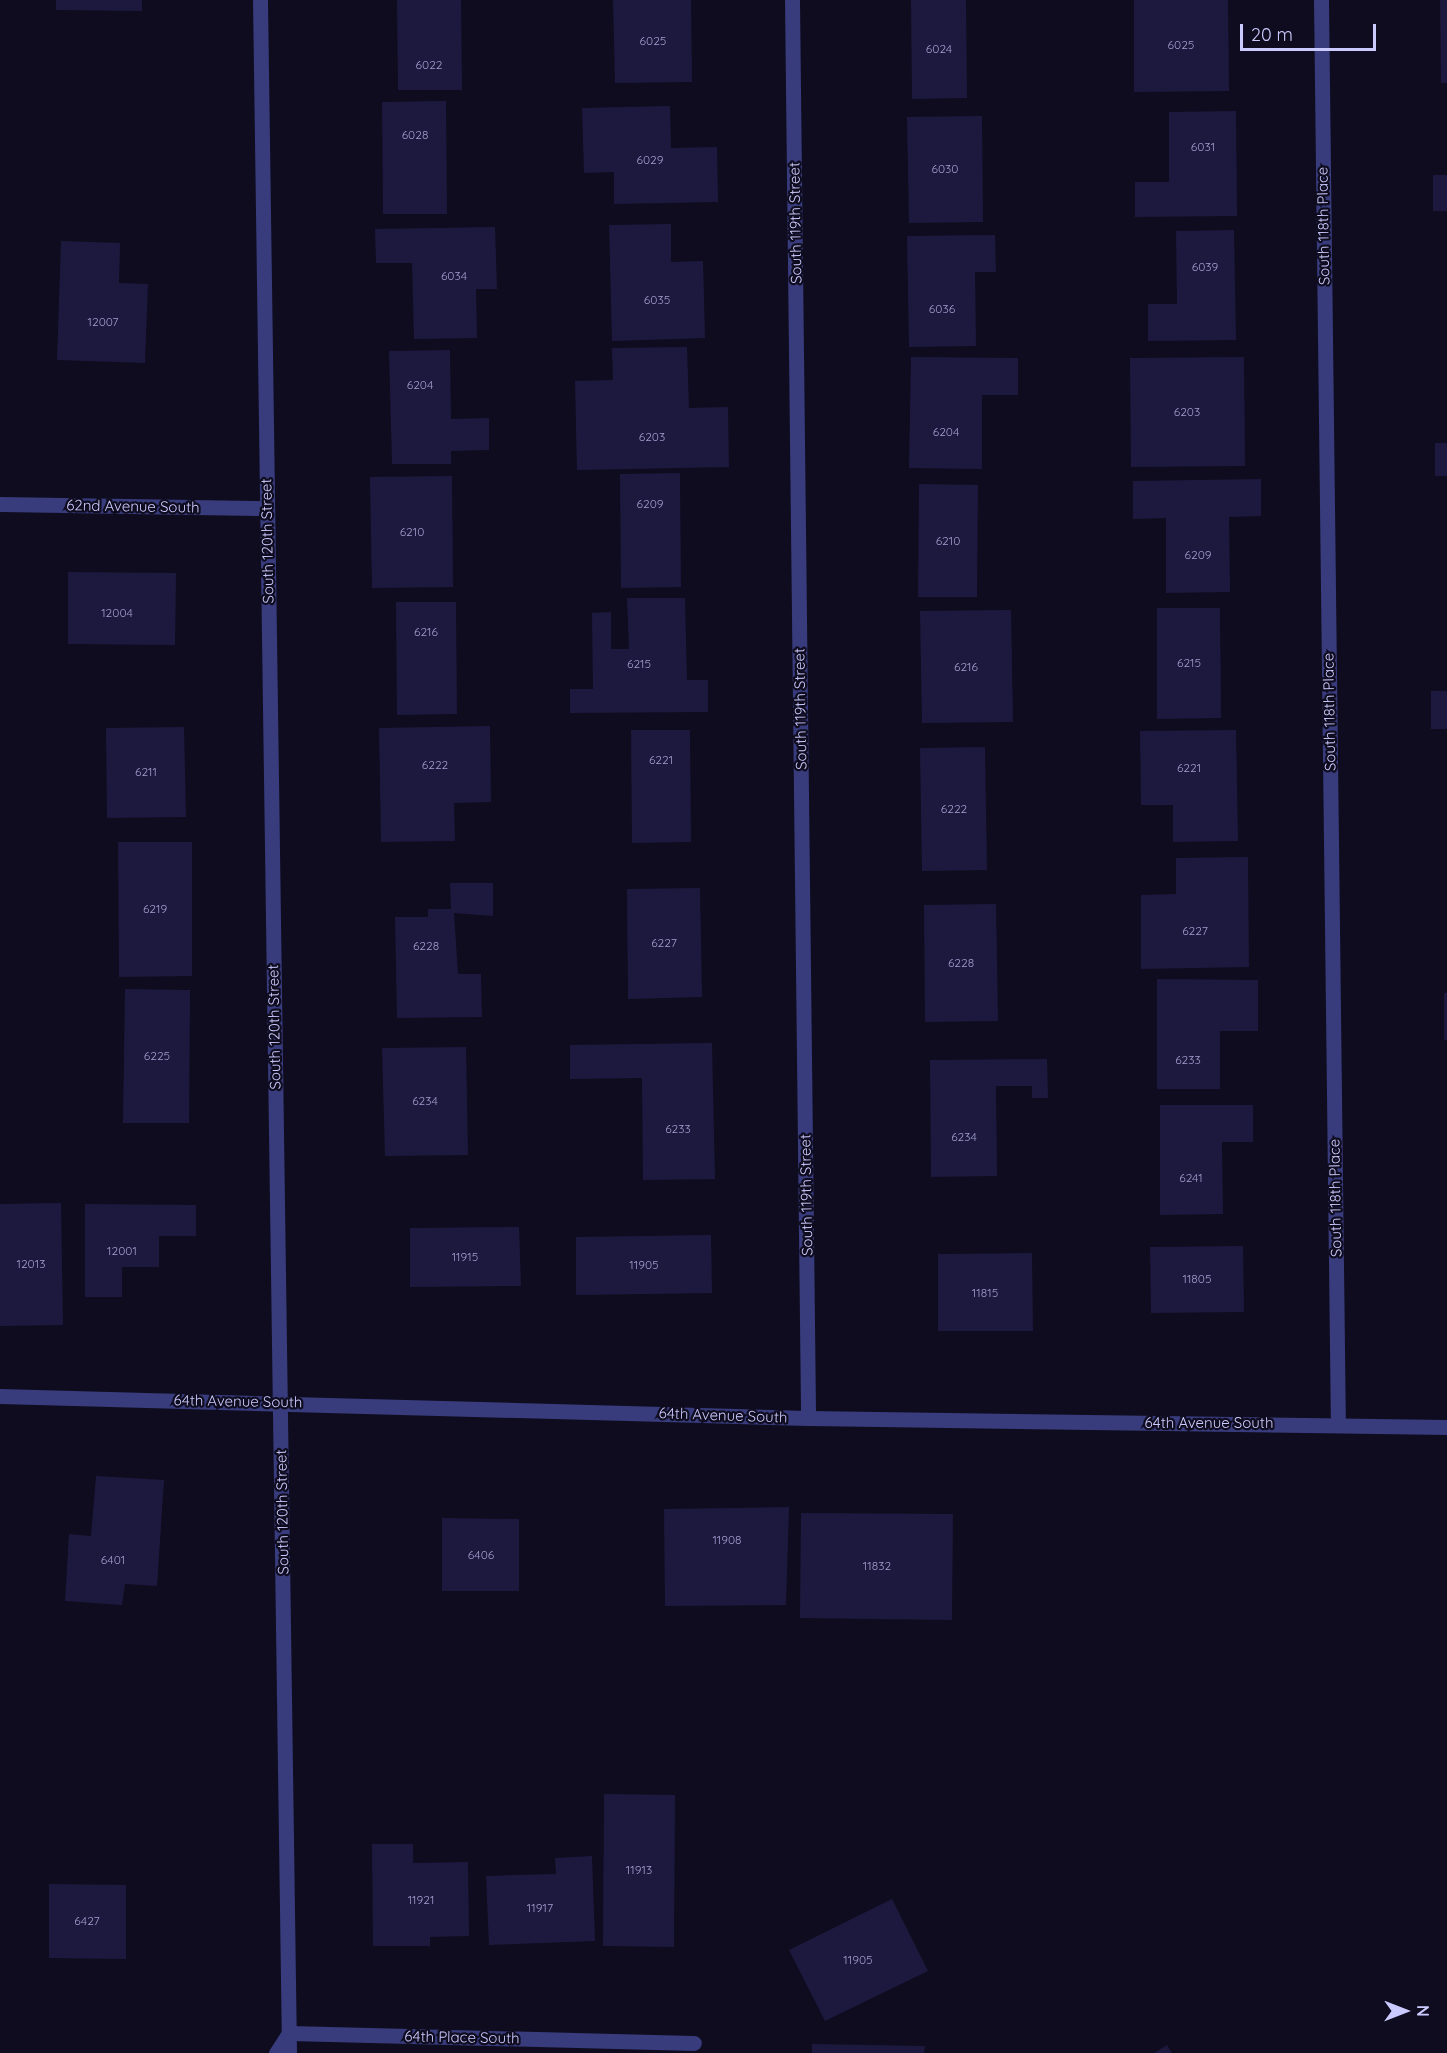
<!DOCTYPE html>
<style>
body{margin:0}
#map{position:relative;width:1447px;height:2053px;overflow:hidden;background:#0e0c1e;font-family:Quicksand,sans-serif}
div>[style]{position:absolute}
.building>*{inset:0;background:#1d193e}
.minor>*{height:15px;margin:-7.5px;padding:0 7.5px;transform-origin:7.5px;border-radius:7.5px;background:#383b7c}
span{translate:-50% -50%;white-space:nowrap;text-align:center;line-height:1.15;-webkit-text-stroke:4.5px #0e0c1e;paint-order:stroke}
.number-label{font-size:12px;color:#a09ece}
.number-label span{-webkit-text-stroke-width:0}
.street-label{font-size:15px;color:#cbcafe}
.north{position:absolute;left:1375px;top:1981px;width:60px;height:60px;-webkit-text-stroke:4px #0e0c1e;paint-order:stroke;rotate:90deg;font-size:16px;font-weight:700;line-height:24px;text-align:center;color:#cbcafe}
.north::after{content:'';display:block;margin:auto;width:21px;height:27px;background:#cbcafe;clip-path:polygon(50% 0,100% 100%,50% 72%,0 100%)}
.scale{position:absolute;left:1240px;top:24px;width:136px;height:27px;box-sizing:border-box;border:3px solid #cbcafe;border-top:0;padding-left:8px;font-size:18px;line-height:21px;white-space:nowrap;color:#cbcafe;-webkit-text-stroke:4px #0e0c1e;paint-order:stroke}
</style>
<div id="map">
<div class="building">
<div style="clip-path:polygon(56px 0,142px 0,142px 11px,56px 10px)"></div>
<div style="clip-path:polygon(397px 0,461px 0,462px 90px,398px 90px)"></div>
<div style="clip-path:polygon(613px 0,691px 0,692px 82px,615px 83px)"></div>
<div style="clip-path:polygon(911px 0,966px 0,967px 98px,912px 99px)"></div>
<div style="clip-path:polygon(1134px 0,1228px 0,1229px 91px,1134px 92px)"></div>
<div style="clip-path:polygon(1440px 0,1447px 0,1447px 83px,1441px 83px)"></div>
<div style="clip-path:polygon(446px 101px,447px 214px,383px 214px,382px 102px)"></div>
<div style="clip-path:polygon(670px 106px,671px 148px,717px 147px,718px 202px,614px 204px,614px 172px,584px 173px,582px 108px)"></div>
<div style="clip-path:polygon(1236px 111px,1237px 216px,1135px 217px,1135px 182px,1169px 182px,1169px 112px)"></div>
<div style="clip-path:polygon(982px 116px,983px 222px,909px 223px,907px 117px)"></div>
<div style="clip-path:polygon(1433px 175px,1447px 175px,1447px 211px,1433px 211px)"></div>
<div style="clip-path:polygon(671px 224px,671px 262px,703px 261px,705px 338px,612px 341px,609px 225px)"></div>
<div style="clip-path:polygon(495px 227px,497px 289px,476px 289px,477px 338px,414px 339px,412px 263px,376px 263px,375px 229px)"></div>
<div style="clip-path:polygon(1234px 230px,1236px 340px,1148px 341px,1148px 304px,1177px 304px,1176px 231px)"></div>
<div style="clip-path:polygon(995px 235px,996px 272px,975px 272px,976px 346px,909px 347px,907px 236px)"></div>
<div style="clip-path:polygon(61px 241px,120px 243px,119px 283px,148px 284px,145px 363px,57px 360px)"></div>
<div style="clip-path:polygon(687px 347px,689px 408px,728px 407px,729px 467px,577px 470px,575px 381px,613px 380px,612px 348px)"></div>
<div style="clip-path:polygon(450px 350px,451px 419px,489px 418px,489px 450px,451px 451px,451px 464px,392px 464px,389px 351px)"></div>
<div style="clip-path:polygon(911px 357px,1018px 358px,1018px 395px,982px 395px,982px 469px,909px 468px)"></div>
<div style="clip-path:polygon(1244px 357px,1245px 466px,1131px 467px,1130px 358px)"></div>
<div style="clip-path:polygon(1435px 443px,1447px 443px,1447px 476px,1435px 476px)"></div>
<div style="clip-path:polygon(680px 473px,681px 587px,621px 588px,620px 474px)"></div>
<div style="clip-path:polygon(452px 476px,453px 587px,372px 588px,370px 477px)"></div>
<div style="clip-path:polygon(1261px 479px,1261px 516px,1229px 517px,1230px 592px,1166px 593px,1166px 518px,1133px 519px,1133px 481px)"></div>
<div style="clip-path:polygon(919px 484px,978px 485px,977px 597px,918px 597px)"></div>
<div style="clip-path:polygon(68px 572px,176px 573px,175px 645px,68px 644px)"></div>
<div style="clip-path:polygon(627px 598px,685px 598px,687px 680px,708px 680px,708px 712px,570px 713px,570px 689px,593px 689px,592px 613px,611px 612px,611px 649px,629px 649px)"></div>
<div style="clip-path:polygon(396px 602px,456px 602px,457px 714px,397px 715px)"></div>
<div style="clip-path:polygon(1157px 608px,1220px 608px,1221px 718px,1157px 719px)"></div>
<div style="clip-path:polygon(1011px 610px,1013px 722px,922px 723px,920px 611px)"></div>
<div style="clip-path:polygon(1431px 691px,1447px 691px,1447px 729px,1431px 729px)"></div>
<div style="clip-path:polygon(490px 726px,491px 802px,454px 803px,455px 841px,381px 842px,379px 728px)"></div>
<div style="clip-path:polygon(184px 727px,186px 817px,107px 818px,106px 728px)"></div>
<div style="clip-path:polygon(631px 730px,690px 730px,691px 842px,632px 843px)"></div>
<div style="clip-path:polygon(1236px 730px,1238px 841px,1173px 842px,1173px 805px,1141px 805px,1140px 731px)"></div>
<div style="clip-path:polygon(985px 747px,987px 870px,922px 871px,920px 748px)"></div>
<div style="clip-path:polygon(118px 842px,192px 842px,192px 976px,119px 977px)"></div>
<div style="clip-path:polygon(1248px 857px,1249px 967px,1141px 969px,1141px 895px,1176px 894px,1176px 858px)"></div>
<div style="clip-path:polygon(450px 883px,493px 883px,493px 916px,454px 913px,458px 974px,481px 974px,482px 1017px,397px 1018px,395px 917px,428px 917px,428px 909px,451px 909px)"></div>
<div style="clip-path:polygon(700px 888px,702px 997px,628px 999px,627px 889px)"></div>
<div style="clip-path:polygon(996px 904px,998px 1021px,925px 1022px,924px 905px)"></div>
<div style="clip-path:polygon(1157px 979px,1258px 980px,1258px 1031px,1220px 1031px,1220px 1089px,1157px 1089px)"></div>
<div style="clip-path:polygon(125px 989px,190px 990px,189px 1123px,123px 1123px)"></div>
<div style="clip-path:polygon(1444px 993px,1447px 993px,1447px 1040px,1444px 1040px)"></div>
<div style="clip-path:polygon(712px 1043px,715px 1179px,643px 1180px,642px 1078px,570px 1079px,570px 1045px)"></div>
<div style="clip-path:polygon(466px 1047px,468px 1155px,385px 1156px,382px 1048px)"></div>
<div style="clip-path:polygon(1047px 1059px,1048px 1098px,1032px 1098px,1032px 1086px,996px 1086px,997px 1176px,931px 1177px,930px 1060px)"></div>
<div style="clip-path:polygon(1160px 1105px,1253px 1105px,1253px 1142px,1222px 1142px,1223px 1214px,1160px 1215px)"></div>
<div style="clip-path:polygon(61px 1203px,63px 1325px,0 1326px,0 1204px)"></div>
<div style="clip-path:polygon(85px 1204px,196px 1205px,196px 1236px,159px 1236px,159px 1267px,122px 1267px,122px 1297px,85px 1297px)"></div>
<div style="clip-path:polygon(519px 1227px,521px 1286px,410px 1287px,410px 1228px)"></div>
<div style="clip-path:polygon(711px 1235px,712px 1293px,576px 1295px,576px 1237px)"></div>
<div style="clip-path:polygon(1243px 1246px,1244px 1312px,1151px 1313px,1150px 1247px)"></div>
<div style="clip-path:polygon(1032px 1253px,1033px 1331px,938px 1331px,938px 1254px)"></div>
<div style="clip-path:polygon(96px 1476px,164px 1480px,157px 1586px,125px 1584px,122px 1605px,65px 1601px,69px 1534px,91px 1536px)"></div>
<div style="clip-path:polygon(789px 1507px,786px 1605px,665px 1606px,664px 1509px)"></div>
<div style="clip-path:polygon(801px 1513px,953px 1514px,952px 1620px,800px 1618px)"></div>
<div style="clip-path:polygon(442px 1518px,519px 1519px,519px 1591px,442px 1591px)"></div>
<div style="clip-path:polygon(604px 1794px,675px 1795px,674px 1947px,603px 1946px)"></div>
<div style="clip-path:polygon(372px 1844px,413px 1844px,413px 1863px,468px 1862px,469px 1936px,430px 1937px,430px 1946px,373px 1946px)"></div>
<div style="clip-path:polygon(592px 1856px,595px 1941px,489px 1945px,486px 1876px,556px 1874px,555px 1858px)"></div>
<div style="clip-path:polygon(49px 1884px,126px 1885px,126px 1959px,49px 1958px)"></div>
<div style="clip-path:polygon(892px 1899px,928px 1971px,825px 2021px,789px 1950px)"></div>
<div style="clip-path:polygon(812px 2044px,925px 2046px,924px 2053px,812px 2053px)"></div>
<div style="clip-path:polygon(1167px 2045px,1172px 2053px,1154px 2053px)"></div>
</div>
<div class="minor">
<div style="left:260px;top:0;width:2053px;rotate:89.19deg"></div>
<div style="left:792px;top:0;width:1418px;rotate:89.35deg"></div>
<div style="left:1321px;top:0;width:1423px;rotate:89.32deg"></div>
<div style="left:0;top:504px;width:267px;rotate:0.9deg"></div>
<div style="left:0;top:1396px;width:808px;rotate:1.56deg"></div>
<div style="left:808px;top:1418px;width:639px;rotate:0.81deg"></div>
<div style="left:276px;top:2053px;width:24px;rotate:-57deg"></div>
<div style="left:289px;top:2033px;width:405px;rotate:1.4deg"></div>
</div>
<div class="number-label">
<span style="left:653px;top:41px">6025</span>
<span style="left:1181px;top:45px">6025</span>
<span style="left:939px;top:49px">6024</span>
<span style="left:429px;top:65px">6022</span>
<span style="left:415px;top:135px">6028</span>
<span style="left:1203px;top:147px">6031</span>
<span style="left:650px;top:160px">6029</span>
<span style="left:945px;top:169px">6030</span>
<span style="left:1205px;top:267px">6039</span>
<span style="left:454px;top:276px">6034</span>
<span style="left:657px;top:300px">6035</span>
<span style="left:942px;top:309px">6036</span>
<span style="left:103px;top:322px">12007</span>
<span style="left:420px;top:385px">6204</span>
<span style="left:1187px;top:412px">6203</span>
<span style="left:946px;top:432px">6204</span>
<span style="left:652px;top:437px">6203</span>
<span style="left:650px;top:504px">6209</span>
<span style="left:412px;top:532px">6210</span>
<span style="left:948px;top:541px">6210</span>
<span style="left:1198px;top:555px">6209</span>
<span style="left:117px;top:613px">12004</span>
<span style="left:426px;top:632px">6216</span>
<span style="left:1189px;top:663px">6215</span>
<span style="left:639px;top:664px">6215</span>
<span style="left:966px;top:667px">6216</span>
<span style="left:661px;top:760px">6221</span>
<span style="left:435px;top:765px">6222</span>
<span style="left:1189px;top:768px">6221</span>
<span style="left:146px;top:772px">6211</span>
<span style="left:954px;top:809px">6222</span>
<span style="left:155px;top:909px">6219</span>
<span style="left:1195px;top:931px">6227</span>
<span style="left:664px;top:943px">6227</span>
<span style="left:426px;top:946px">6228</span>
<span style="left:961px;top:963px">6228</span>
<span style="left:157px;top:1056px">6225</span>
<span style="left:1188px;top:1060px">6233</span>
<span style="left:425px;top:1101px">6234</span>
<span style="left:678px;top:1129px">6233</span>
<span style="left:964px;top:1137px">6234</span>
<span style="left:1191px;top:1178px">6241</span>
<span style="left:122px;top:1251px">12001</span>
<span style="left:465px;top:1257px">11915</span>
<span style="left:31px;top:1264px">12013</span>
<span style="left:644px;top:1265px">11905</span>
<span style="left:1197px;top:1279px">11805</span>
<span style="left:985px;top:1293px">11815</span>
<span style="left:727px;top:1540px">11908</span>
<span style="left:481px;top:1555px">6406</span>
<span style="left:113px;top:1560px">6401</span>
<span style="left:877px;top:1566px">11832</span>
<span style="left:639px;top:1870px">11913</span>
<span style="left:421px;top:1900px">11921</span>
<span style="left:540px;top:1908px">11917</span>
<span style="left:87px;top:1921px">6427</span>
<span style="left:858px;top:1960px">11905</span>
</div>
<div class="street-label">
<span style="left:795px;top:223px;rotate:-91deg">South 119th Street</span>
<span style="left:1323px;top:226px;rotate:-91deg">South 118th Place</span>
<span style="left:133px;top:506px;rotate:1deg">62nd Avenue South</span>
<span style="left:267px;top:541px;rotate:-91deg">South 120th Street</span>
<span style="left:800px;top:709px;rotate:-91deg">South 119th Street</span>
<span style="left:1329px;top:712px;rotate:-91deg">South 118th Place</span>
<span style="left:274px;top:1027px;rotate:-91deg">South 120th Street</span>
<span style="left:806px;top:1195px;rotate:-91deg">South 119th Street</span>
<span style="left:1335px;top:1198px;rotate:-91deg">South 118th Place</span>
<span style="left:238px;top:1401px;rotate:1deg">64th Avenue South</span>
<span style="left:723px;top:1415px;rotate:2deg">64th Avenue South</span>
<span style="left:1209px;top:1423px">64th Avenue South</span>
<span style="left:282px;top:1512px;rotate:-91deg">South 120th Street</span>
<span style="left:462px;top:2037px;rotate:1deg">64th Place South</span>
</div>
<div class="north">N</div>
<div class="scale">20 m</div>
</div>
